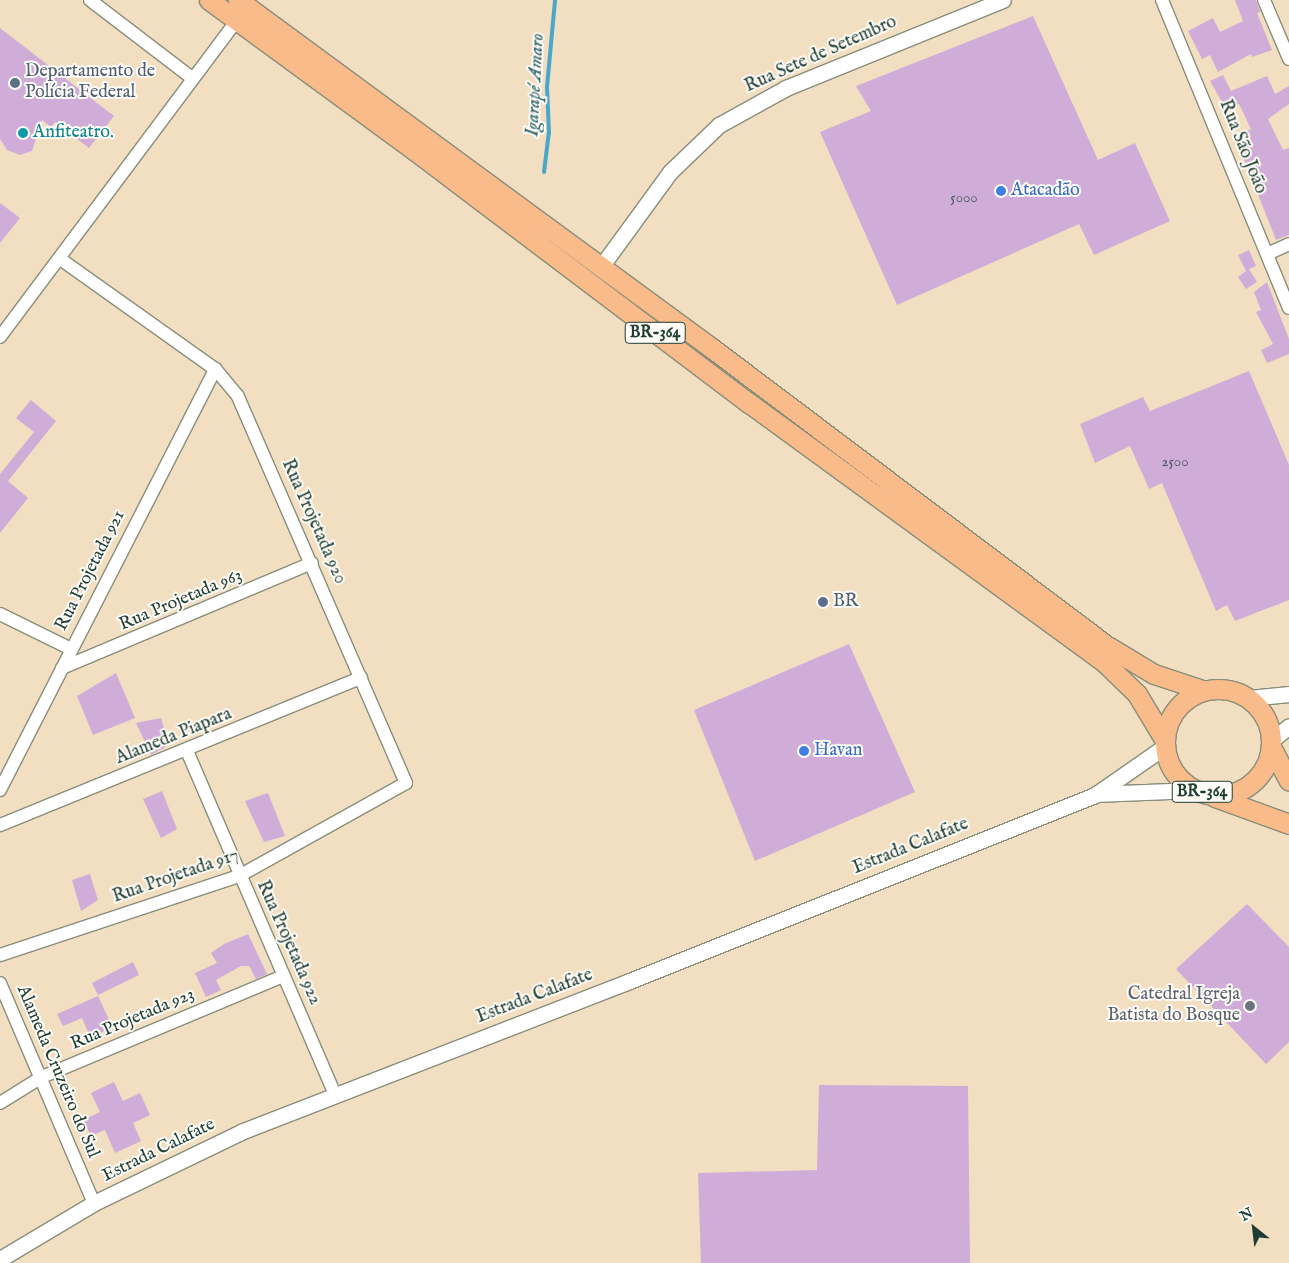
<!DOCTYPE html>
<meta charset="utf-8">
<style>
body{margin:0}
#map{position:relative;width:1289px;height:1263px;overflow:hidden;background:#f2dec0;font-family:"IM FELL English",serif}
div>[style]{position:absolute}
.stream>*{height:4px;margin:-2px;padding:0 2px;transform-origin:2px;border-radius:2px;background:#4aa7c8}
.building>*{inset:0;background:#d0add8}
.roads{filter:drop-shadow(1px 0 #888e7a) drop-shadow(-1px 0 #888e7a) drop-shadow(0 1px #888e7a) drop-shadow(0 -1px #888e7a)}
.minor>*{height:12px;margin:-6px;padding:0 6px;transform-origin:6px;border-radius:6px;background:#fff}
.tertiary>*{height:15px;margin:-7.5px;padding:0 7.5px;transform-origin:7.5px;border-radius:7.5px;background:#fff}
.primary>*{height:19px;margin:-9.5px;padding:0 9.5px;transform-origin:9.5px;border-radius:9.5px;background:#fabb8b}
.primary>.ring{margin:-9.5px;padding:0;box-sizing:content-box;background:none;border:19px solid #fabb8b;border-radius:50%}
.dots>*{width:14px;height:14px;translate:-50% -50%;box-sizing:border-box;border:2px solid #fdfcf7;border-radius:50%}
span{translate:-50% -50%;white-space:nowrap;text-align:center;line-height:1.15;-webkit-text-stroke:4px #fdfcf7;paint-order:stroke}
.number-label{font-size:15px;color:#4b595d}
.number-label span{-webkit-text-stroke-width:0}
.shield-label span{padding:1px 4px;background:#fdfcf7;border:1px solid;border-radius:4px;-webkit-text-stroke-width:0}
.shield-label{font-size:16px;color:#1f3d34;font-weight:700}
.street-label{font-size:18px;color:#1f3d34}
.service-label{font-size:18px;color:#4e5e75}
.left{translate:0 -50%;text-align:left}
.culture-label{font-size:18px;color:#0d838f}
.shop-label{font-size:18px;color:#366cbe}
.worship-label{font-size:18px;color:#5b616d}
.right{translate:-100% -50%;text-align:right}
.water-label{font-size:19px;color:#2e6268;font-style:italic}
.north{position:absolute;left:1229px;top:1203px;width:50px;height:50px;-webkit-text-stroke:4px #fdfcf7;paint-order:stroke;rotate:331deg;font-size:14px;font-weight:700;line-height:20px;text-align:center;color:#1f3d34}
.north::after{content:'';display:block;margin:auto;width:18px;height:22px;background:#1f3d34;clip-path:polygon(50% 0,100% 100%,50% 72%,0 100%)}
</style>
<div id="map">
<div class="stream">
<div style="left:544px;top:172px;width:39px;rotate:-83deg"></div>
<div style="left:549px;top:133px;width:46px;rotate:-92.5deg"></div>
<div style="left:547px;top:87px;width:87px;rotate:-84.7deg"></div>
</div>
<div class="building">
<div style="clip-path:polygon(1235px 0,1256px 0,1260px 12px,1257px 13px,1272px 50px,1252px 57px,1251px 54px,1218px 72px,1210px 55px,1202px 59px,1188px 31px,1213px 18px,1220px 32px,1243px 21px)"></div>
<div style="clip-path:polygon(1033px 16px,1098px 160px,1135px 143px,1170px 221px,1094px 255px,1079px 224px,897px 305px,820px 132px,871px 111px,856px 86px)"></div>
<div style="clip-path:polygon(0 28px,114px 116px,89px 148px,55px 122px,51px 127px,42px 120px,32px 151px,20px 155px,7px 150px,0 139px)"></div>
<div style="clip-path:polygon(1223px 75px,1231px 91px,1267px 76px,1275px 94px,1289px 86px,1289px 104px,1268px 119px,1283px 150px,1289px 148px,1289px 235px,1276px 240px,1235px 136px,1251px 129px,1239px 104px,1226px 109px,1210px 81px)"></div>
<div style="clip-path:polygon(0 203px,20px 218px,0 243px)"></div>
<div style="clip-path:polygon(1249px 250px,1256px 266px,1249px 269px,1257px 282px,1246px 289px,1238px 277px,1246px 271px,1238px 255px)"></div>
<div style="clip-path:polygon(1267px 282px,1289px 339px,1289px 354px,1267px 363px,1261px 350px,1273px 344px,1256px 312px,1261px 310px,1254px 292px)"></div>
<div style="clip-path:polygon(1249px 371px,1289px 465px,1289px 600px,1235px 621px,1227px 605px,1216px 611px,1162px 483px,1149px 489px,1130px 446px,1095px 463px,1080px 424px,1143px 397px,1150px 411px)"></div>
<div style="clip-path:polygon(31px 400px,56px 421px,8px 481px,28px 498px,0 533px,0 474px,34px 432px,16px 418px)"></div>
<div style="clip-path:polygon(849px 644px,915px 792px,755px 861px,694px 710px)"></div>
<div style="clip-path:polygon(116px 673px,135px 718px,93px 735px,77px 696px)"></div>
<div style="clip-path:polygon(161px 718px,169px 745px,151px 755px,136px 723px)"></div>
<div style="clip-path:polygon(162px 791px,177px 829px,161px 838px,143px 799px)"></div>
<div style="clip-path:polygon(268px 793px,285px 836px,264px 842px,245px 801px)"></div>
<div style="clip-path:polygon(90px 874px,98px 900px,81px 911px,72px 880px)"></div>
<div style="clip-path:polygon(1247px 904px,1289px 947px,1289px 1042px,1266px 1064px,1176px 969px)"></div>
<div style="clip-path:polygon(248px 934px,267px 974px,256px 979px,249px 966px,241px 966px,216px 980px,221px 990px,206px 997px,195px 973px,217px 963px,211px 953px,224px 944px)"></div>
<div style="clip-path:polygon(133px 962px,139px 975px,98px 995px,92px 983px)"></div>
<div style="clip-path:polygon(98px 996px,112px 1026px,91px 1039px,82px 1018px,63px 1026px,57px 1014px)"></div>
<div style="clip-path:polygon(114px 1082px,123px 1101px,140px 1093px,150px 1115px,133px 1123px,141px 1141px,115px 1153px,105px 1130px,91px 1136px,83px 1120px,100px 1112px,91px 1093px)"></div>
<div style="clip-path:polygon(819px 1085px,968px 1086px,970px 1263px,701px 1263px,698px 1173px,817px 1170px)"></div>
</div>
<div class="roads">
<div class="minor">
<div style="left:90px;top:0;width:128px;rotate:37.4deg"></div>
<div style="left:1162px;top:0;width:333px;rotate:67.6deg"></div>
<div style="left:1264px;top:0;width:64px;rotate:67deg"></div>
<div style="left:1267px;top:254px;width:24px;rotate:-24deg"></div>
<div style="left:0;top:337px;width:394px;rotate:-53.2deg"></div>
<div style="left:0;top:614px;width:79px;rotate:26.2deg"></div>
<div style="left:62px;top:668px;width:271px;rotate:-22.8deg"></div>
<div style="left:187px;top:751px;width:372px;rotate:66.7deg"></div>
<div style="left:0;top:790px;width:473px;rotate:-62.9deg"></div>
<div style="left:0;top:825px;width:390px;rotate:-22.2deg"></div>
<div style="left:0;top:955px;width:252px;rotate:-18.3deg"></div>
<div style="left:239px;top:876px;width:191px;rotate:-29.1deg"></div>
<div style="left:406px;top:783px;width:423px;rotate:-113.5deg"></div>
<div style="left:237px;top:395px;width:34px;rotate:-130deg"></div>
<div style="left:215px;top:369px;width:190px;rotate:-144.6deg"></div>
<div style="left:0;top:983px;width:239px;rotate:66.9deg"></div>
<div style="left:0;top:1103px;width:49px;rotate:-31.8deg"></div>
<div style="left:42px;top:1077px;width:262px;rotate:-22.7deg"></div>
</div>
<div class="tertiary">
<div style="left:600px;top:268px;width:119px;rotate:-53.9deg"></div>
<div style="left:670px;top:172px;width:68px;rotate:-43.8deg"></div>
<div style="left:719px;top:125px;width:77px;rotate:-28.9deg"></div>
<div style="left:786px;top:88px;width:234px;rotate:-22.1deg"></div>
<div style="left:1249px;top:698px;width:40px;rotate:-5.7deg"></div>
<div style="left:1272px;top:740px;width:22px;rotate:-39deg"></div>
<div style="left:1096px;top:794px;width:98px;rotate:-2.3deg"></div>
<div style="left:0;top:1259px;width:109px;rotate:-30.8deg"></div>
<div style="left:94px;top:1203px;width:165px;rotate:-25.8deg"></div>
<div style="left:243px;top:1131px;width:412px;rotate:-21.2deg"></div>
<div style="left:627px;top:982px;width:504px;rotate:-21.78deg"></div>
<div style="left:1095px;top:795px;width:84px;rotate:-34.8deg"></div>
</div>
<div class="primary">
<div style="left:209px;top:0;width:254px;rotate:36.2deg"></div>
<div style="left:414px;top:150px;width:420px;rotate:37.1deg"></div>
<div style="left:749px;top:403px;width:439px;rotate:36.1deg"></div>
<div style="left:1104px;top:662px;width:46px;rotate:44.1deg"></div>
<div style="left:1137px;top:694px;width:52px;rotate:59deg"></div>
<div style="left:238px;top:0;width:589px;rotate:36.31deg"></div>
<div style="left:713px;top:349px;width:496px;rotate:37deg"></div>
<div style="left:1109px;top:647px;width:52px;rotate:31deg"></div>
<div style="left:1154px;top:674px;width:51px;rotate:18.4deg"></div>
<div class="ring" style="left:1165px;top:689px;width:87px;height:87px"></div>
<div style="left:1271px;top:747px;width:38px;rotate:62deg"></div>
<div style="left:1215px;top:797px;width:79px;rotate:20deg"></div>
</div>
</div>
<div class="dots">
<div style="left:15px;top:83px;background:#5c6f8a"></div>
<div style="left:23px;top:133px;background:#0f9aa8"></div>
<div style="left:1001px;top:191px;background:#3f7fe0"></div>
<div style="left:823px;top:602px;background:#5c6f8a"></div>
<div style="left:804px;top:751px;background:#3f7fe0"></div>
<div style="left:1250px;top:1006px;background:#6b7280"></div>
</div>
<div class="number-label">
<span style="left:964px;top:198px">5000</span>
<span style="left:1175px;top:462px">2500</span>
</div>
<div class="shield-label">
<span style="left:655px;top:333px">BR-364</span>
<span style="left:1202px;top:792px">BR-364</span>
</div>
<div class="street-label">
<span style="left:821px;top:55px;rotate:-24deg">Rua Sete de Setembro</span>
<span style="left:1242px;top:147px;rotate:68deg">Rua São João</span>
<span style="left:313px;top:522px;rotate:66deg">Rua Projetada 920</span>
<span style="left:91px;top:571px;rotate:-63deg">Rua Projetada 921</span>
<span style="left:181px;top:601px;rotate:-23deg">Rua Projetada 963</span>
<span style="left:174px;top:737px;rotate:-22deg">Alameda Piapara</span>
<span style="left:911px;top:847px;rotate:-22deg">Estrada Calafate</span>
<span style="left:176px;top:877px;rotate:-19deg">Rua Projetada 917</span>
<span style="left:288px;top:943px;rotate:66deg">Rua Projetada 922</span>
<span style="left:535px;top:997px;rotate:-21deg">Estrada Calafate</span>
<span style="left:133px;top:1020px;rotate:-23deg">Rua Projetada 923</span>
<span style="left:57px;top:1072px;rotate:67deg">Alameda Cruzeiro do Sul</span>
<span style="left:159px;top:1151px;rotate:-26deg">Estrada Calafate</span>
</div>
<div class="service-label">
<span class="left" style="left:25px;top:83px">Departamento de<br>Polícia Federal</span>
<span class="left" style="left:833px;top:602px">BR</span>
</div>
<div class="culture-label">
<span class="left" style="left:33px;top:133px">Anfiteatro.</span>
</div>
<div class="shop-label">
<span class="left" style="left:1011px;top:191px">Atacadão</span>
<span class="left" style="left:814px;top:751px">Havan</span>
</div>
<div class="worship-label">
<span class="right" style="left:1240px;top:1006px">Catedral Igreja<br>Batista do Bosque</span>
</div>
<div class="water-label">
<span style="left:536px;top:85px;rotate:-87deg">Igarapé Amaro</span>
</div>
<div class="north">N</div>
</div>
